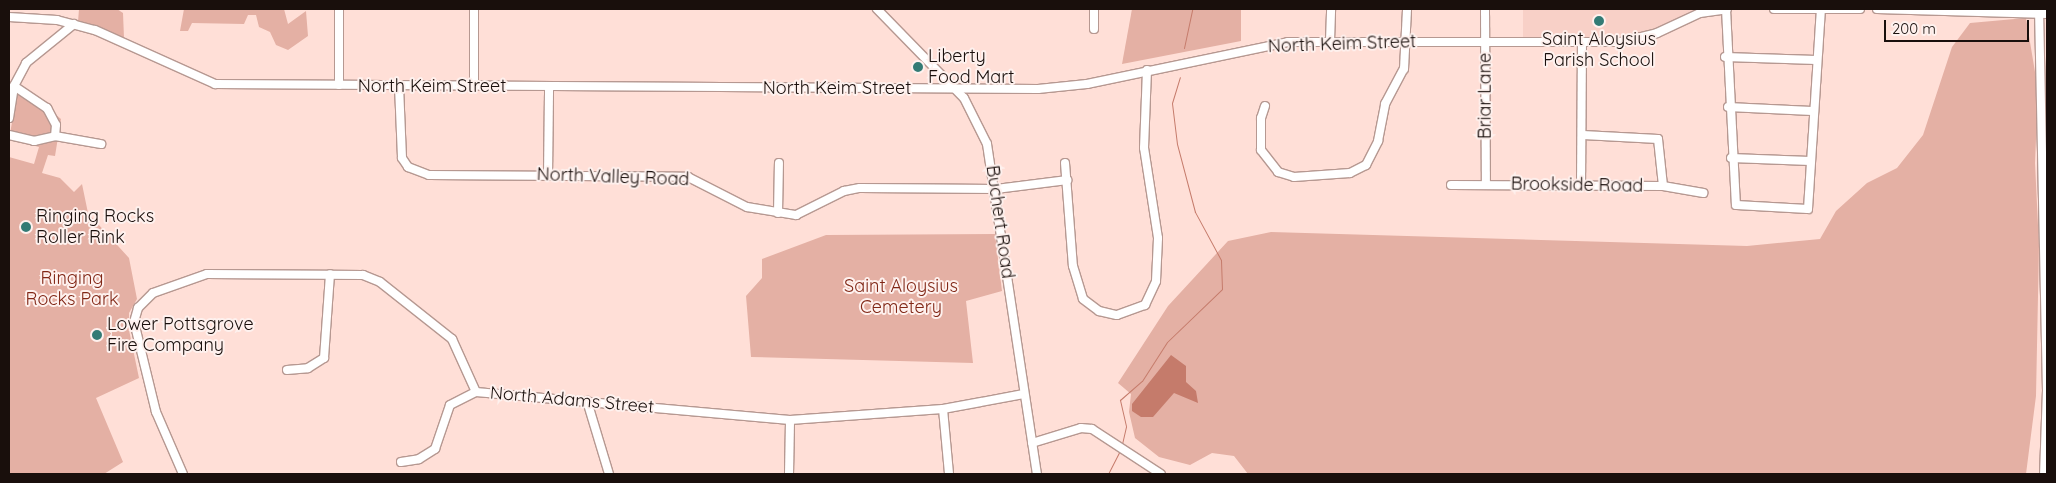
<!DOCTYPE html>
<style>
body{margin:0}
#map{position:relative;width:2056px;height:483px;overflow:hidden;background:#ffdfd7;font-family:Quicksand,sans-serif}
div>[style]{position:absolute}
.built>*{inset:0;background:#f8d0c7}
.green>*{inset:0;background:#e4b0a4}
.water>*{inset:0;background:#c57b6b}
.stream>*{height:1px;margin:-0.5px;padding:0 0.5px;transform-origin:0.5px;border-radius:0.5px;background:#c57b6b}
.roads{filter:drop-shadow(1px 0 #b69891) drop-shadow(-1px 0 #b69891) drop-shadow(0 1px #b69891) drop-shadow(0 -1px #b69891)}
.minor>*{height:8px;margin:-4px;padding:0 4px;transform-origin:4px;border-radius:4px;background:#fff}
.dots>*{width:14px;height:14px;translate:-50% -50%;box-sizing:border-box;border:2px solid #fef1ee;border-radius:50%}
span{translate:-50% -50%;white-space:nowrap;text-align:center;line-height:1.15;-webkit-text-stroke:4px #fef1ee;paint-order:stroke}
.poi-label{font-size:18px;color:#190f0c}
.left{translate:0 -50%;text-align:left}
.street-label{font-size:18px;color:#190f0c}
.park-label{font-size:18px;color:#812716}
.frame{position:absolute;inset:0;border:10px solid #190f0c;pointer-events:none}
.scale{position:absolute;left:1884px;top:20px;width:145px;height:22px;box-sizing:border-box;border:2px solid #190f0c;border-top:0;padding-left:6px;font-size:15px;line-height:18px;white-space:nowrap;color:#190f0c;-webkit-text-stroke:4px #fef1ee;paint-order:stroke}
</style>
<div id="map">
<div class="built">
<div style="clip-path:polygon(1523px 9px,1696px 9px,1654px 30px,1626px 38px,1523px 40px)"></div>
</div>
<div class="green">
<div style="clip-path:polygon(79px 9px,117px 9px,123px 13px,124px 38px,78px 22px)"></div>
<div style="clip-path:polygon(184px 9px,284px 9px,288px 24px,306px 11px,308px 36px,288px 50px,276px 45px,270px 32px,259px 27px,256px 15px,248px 15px,244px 24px,192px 23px,188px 31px,180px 31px)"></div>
<div style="clip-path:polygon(1132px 9px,1241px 9px,1241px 41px,1122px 64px)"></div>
<div style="clip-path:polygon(2026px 18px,2038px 90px,2035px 163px,2039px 246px,2036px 396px,2026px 474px,1248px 474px,1234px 456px,1212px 453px,1190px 465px,1159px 457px,1135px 438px,1129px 412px,1131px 394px,1118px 383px,1168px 306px,1228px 241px,1271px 232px,1747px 246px,1820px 239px,1836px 211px,1867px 183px,1897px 168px,1923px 135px,1952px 47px,1970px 23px)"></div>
<div style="clip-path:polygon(19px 84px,61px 119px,55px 156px,48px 155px,42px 173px,60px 178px,74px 192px,82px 184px,88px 213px,129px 258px,137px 299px,129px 313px,129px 330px,139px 378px,96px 398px,123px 462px,104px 474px,9px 474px,9px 157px,34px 164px,39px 147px,9px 139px)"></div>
<div style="clip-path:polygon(995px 234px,1002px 291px,966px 301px,973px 363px,751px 357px,746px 296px,762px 278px,762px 259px,826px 235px)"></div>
</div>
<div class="water">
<div style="clip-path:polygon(1171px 355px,1186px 366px,1186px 382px,1196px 391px,1198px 403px,1174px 393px,1153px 417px,1141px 417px,1132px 411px,1132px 404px)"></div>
</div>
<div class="stream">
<div style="left:1184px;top:48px;width:40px;rotate:-78deg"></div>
<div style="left:1122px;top:444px;width:18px;rotate:-77deg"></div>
<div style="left:1126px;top:426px;width:27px;rotate:-103deg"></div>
<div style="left:1120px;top:400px;width:29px;rotate:-41deg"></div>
<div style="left:1142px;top:381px;width:46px;rotate:-57.3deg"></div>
<div style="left:1167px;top:342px;width:76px;rotate:-43.9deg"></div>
<div style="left:1222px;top:289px;width:29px;rotate:-92deg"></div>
<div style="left:1221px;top:260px;width:55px;rotate:-118.4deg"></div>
<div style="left:1195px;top:212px;width:70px;rotate:-104.8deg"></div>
<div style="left:1177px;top:144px;width:41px;rotate:-97deg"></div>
<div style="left:1172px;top:103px;width:27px;rotate:-73deg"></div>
<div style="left:1108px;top:474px;width:27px;rotate:-63deg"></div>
</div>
<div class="roads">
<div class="minor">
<div style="left:877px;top:9px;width:124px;rotate:45.7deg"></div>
<div style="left:964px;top:98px;width:51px;rotate:63.4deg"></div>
<div style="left:987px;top:144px;width:334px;rotate:81.4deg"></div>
<div style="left:1094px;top:9px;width:20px;rotate:90deg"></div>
<div style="left:1485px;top:9px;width:175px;rotate:89.7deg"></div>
<div style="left:1726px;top:9px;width:196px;rotate:87.1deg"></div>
<div style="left:1736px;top:205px;width:72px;rotate:3.2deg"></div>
<div style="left:1808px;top:209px;width:199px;rotate:-86.3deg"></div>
<div style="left:1774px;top:9px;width:86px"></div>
<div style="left:1877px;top:9px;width:170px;rotate:1.7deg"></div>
<div style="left:2039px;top:9px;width:381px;rotate:88.8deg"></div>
<div style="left:2047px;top:390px;width:84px;rotate:92deg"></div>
<div style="left:9px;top:17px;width:48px;rotate:3.6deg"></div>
<div style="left:57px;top:20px;width:39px;rotate:15deg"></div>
<div style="left:95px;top:30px;width:132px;rotate:24.2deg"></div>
<div style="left:215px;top:84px;width:823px;rotate:0.35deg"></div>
<div style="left:1038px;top:89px;width:49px;rotate:-5.8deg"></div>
<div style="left:1087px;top:84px;width:205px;rotate:-11.8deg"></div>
<div style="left:1288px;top:42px;width:333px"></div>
<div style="left:1621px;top:42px;width:37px;rotate:-14deg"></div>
<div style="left:1657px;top:33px;width:47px;rotate:-24.9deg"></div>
<div style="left:1700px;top:13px;width:27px;rotate:-8deg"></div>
<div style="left:1330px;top:41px;width:32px;rotate:-88deg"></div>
<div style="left:1725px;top:57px;width:91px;rotate:1.9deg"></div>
<div style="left:339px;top:85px;width:76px;rotate:-90deg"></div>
<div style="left:14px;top:86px;width:40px;rotate:34deg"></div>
<div style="left:47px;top:108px;width:19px;rotate:62deg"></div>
<div style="left:56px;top:125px;width:11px;rotate:95deg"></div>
<div style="left:55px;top:136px;width:47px;rotate:9.9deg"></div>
<div style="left:399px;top:86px;width:72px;rotate:87.6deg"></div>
<div style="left:402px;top:158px;width:11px;rotate:56deg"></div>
<div style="left:408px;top:167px;width:22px;rotate:21deg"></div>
<div style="left:429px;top:175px;width:259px;rotate:0.4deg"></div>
<div style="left:688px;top:177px;width:66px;rotate:27deg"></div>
<div style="left:747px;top:207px;width:50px;rotate:9.3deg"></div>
<div style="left:796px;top:215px;width:54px;rotate:-26.6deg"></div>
<div style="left:844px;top:191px;width:16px;rotate:-11deg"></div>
<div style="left:860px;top:188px;width:136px;rotate:0.4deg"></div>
<div style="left:996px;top:189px;width:72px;rotate:-7.2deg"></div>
<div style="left:474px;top:86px;width:77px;rotate:-90deg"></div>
<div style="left:1265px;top:106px;width:13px;rotate:108deg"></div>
<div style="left:1261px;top:118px;width:32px;rotate:90deg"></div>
<div style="left:1261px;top:150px;width:28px;rotate:52deg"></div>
<div style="left:1278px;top:172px;width:17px;rotate:17deg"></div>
<div style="left:1294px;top:177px;width:56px;rotate:-4.1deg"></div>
<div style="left:1350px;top:173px;width:18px;rotate:-27deg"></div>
<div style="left:1366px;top:165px;width:27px;rotate:-63deg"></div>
<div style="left:1378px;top:141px;width:38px;rotate:-79deg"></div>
<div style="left:1385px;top:104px;width:40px;rotate:-62deg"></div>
<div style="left:1404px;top:69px;width:60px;rotate:-87.1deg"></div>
<div style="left:1728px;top:107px;width:84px;rotate:2.7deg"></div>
<div style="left:9px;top:118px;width:32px;rotate:-81deg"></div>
<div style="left:14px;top:86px;width:26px;rotate:-62deg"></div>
<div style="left:26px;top:63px;width:62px;rotate:-39.1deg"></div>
<div style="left:9px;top:135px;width:26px;rotate:13deg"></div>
<div style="left:34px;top:141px;width:22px;rotate:-13deg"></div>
<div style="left:1583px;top:135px;width:75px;rotate:3.1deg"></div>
<div style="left:1658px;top:139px;width:47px;rotate:83.9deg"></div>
<div style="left:1731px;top:158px;width:79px;rotate:2.2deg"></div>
<div style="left:1065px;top:163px;width:103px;rotate:85.6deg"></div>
<div style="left:1073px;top:266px;width:34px;rotate:73deg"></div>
<div style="left:1083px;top:299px;width:20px;rotate:37deg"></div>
<div style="left:1099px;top:311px;width:18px;rotate:13deg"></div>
<div style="left:1117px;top:315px;width:30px;rotate:-20deg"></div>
<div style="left:1145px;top:305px;width:26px;rotate:-65deg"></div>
<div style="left:1156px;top:281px;width:43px;rotate:-87.3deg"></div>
<div style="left:1158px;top:238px;width:91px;rotate:-98.8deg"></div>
<div style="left:1144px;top:148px;width:78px;rotate:-87.8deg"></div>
<div style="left:548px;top:175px;width:88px;rotate:-89.3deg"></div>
<div style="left:1451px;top:185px;width:212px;rotate:0.3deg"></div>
<div style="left:1663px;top:186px;width:41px;rotate:9.9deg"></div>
<div style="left:1581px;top:186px;width:144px;rotate:-89.6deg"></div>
<div style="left:778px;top:213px;width:50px;rotate:-88.9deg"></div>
<div style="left:287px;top:370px;width:21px;rotate:-5deg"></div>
<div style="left:308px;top:368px;width:19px;rotate:-32deg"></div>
<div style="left:324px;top:358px;width:84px;rotate:-85.9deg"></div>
<div style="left:587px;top:401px;width:76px;rotate:73.2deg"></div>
<div style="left:943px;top:409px;width:65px;rotate:84.7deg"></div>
<div style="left:1032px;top:443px;width:51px;rotate:-17deg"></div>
<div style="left:1081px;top:428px;width:11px;rotate:5deg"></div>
<div style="left:1092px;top:429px;width:82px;rotate:33.1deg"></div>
<div style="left:401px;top:462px;width:18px;rotate:-9deg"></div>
<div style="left:419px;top:459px;width:19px;rotate:-32deg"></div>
<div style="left:435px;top:449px;width:46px;rotate:-71.2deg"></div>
<div style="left:450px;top:405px;width:29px;rotate:-27deg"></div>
<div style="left:183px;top:474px;width:68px;rotate:-113.5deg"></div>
<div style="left:156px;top:412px;width:93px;rotate:-103.7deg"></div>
<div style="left:134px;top:322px;width:15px;rotate:-74deg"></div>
<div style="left:138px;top:308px;width:21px;rotate:-45deg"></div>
<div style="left:153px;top:293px;width:57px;rotate:-19.4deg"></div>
<div style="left:207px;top:274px;width:156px;rotate:0.4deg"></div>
<div style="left:363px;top:275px;width:18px;rotate:22deg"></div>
<div style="left:380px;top:282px;width:92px;rotate:38.4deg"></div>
<div style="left:452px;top:339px;width:58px;rotate:65.6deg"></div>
<div style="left:476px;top:392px;width:315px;rotate:5.1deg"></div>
<div style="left:790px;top:420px;width:153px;rotate:-4.1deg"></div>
<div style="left:943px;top:409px;width:82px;rotate:-10.5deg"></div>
<div style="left:789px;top:474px;width:54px;rotate:-88.9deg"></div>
</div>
</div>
<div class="dots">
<div style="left:1599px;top:21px;background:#337b75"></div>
<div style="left:918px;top:67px;background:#337b75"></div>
<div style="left:26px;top:227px;background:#337b75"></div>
<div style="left:97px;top:335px;background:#337b75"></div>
</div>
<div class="poi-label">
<span style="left:1599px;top:50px">Saint Aloysius<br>Parish School</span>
<span class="left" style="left:928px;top:67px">Liberty<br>Food Mart</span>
<span class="left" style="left:36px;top:227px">Ringing Rocks<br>Roller Rink</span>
<span class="left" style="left:107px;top:335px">Lower Pottsgrove<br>Fire Company</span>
</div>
<div class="street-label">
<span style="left:1342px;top:44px;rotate:-2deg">North Keim Street</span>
<span style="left:432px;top:86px">North Keim Street</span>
<span style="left:837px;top:88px">North Keim Street</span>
<span style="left:1485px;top:96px;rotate:-90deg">Briar Lane</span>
<span style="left:613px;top:177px;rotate:2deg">North Valley Road</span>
<span style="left:1577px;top:185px;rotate:1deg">Brookside Road</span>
<span style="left:1000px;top:222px;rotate:82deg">Buchert Road</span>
<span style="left:572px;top:400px;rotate:5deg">North Adams Street</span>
</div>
<div class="park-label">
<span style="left:72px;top:289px">Ringing<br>Rocks Park</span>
<span style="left:901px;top:297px">Saint Aloysius<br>Cemetery</span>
</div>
<div class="frame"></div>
<div class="scale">200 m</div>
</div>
